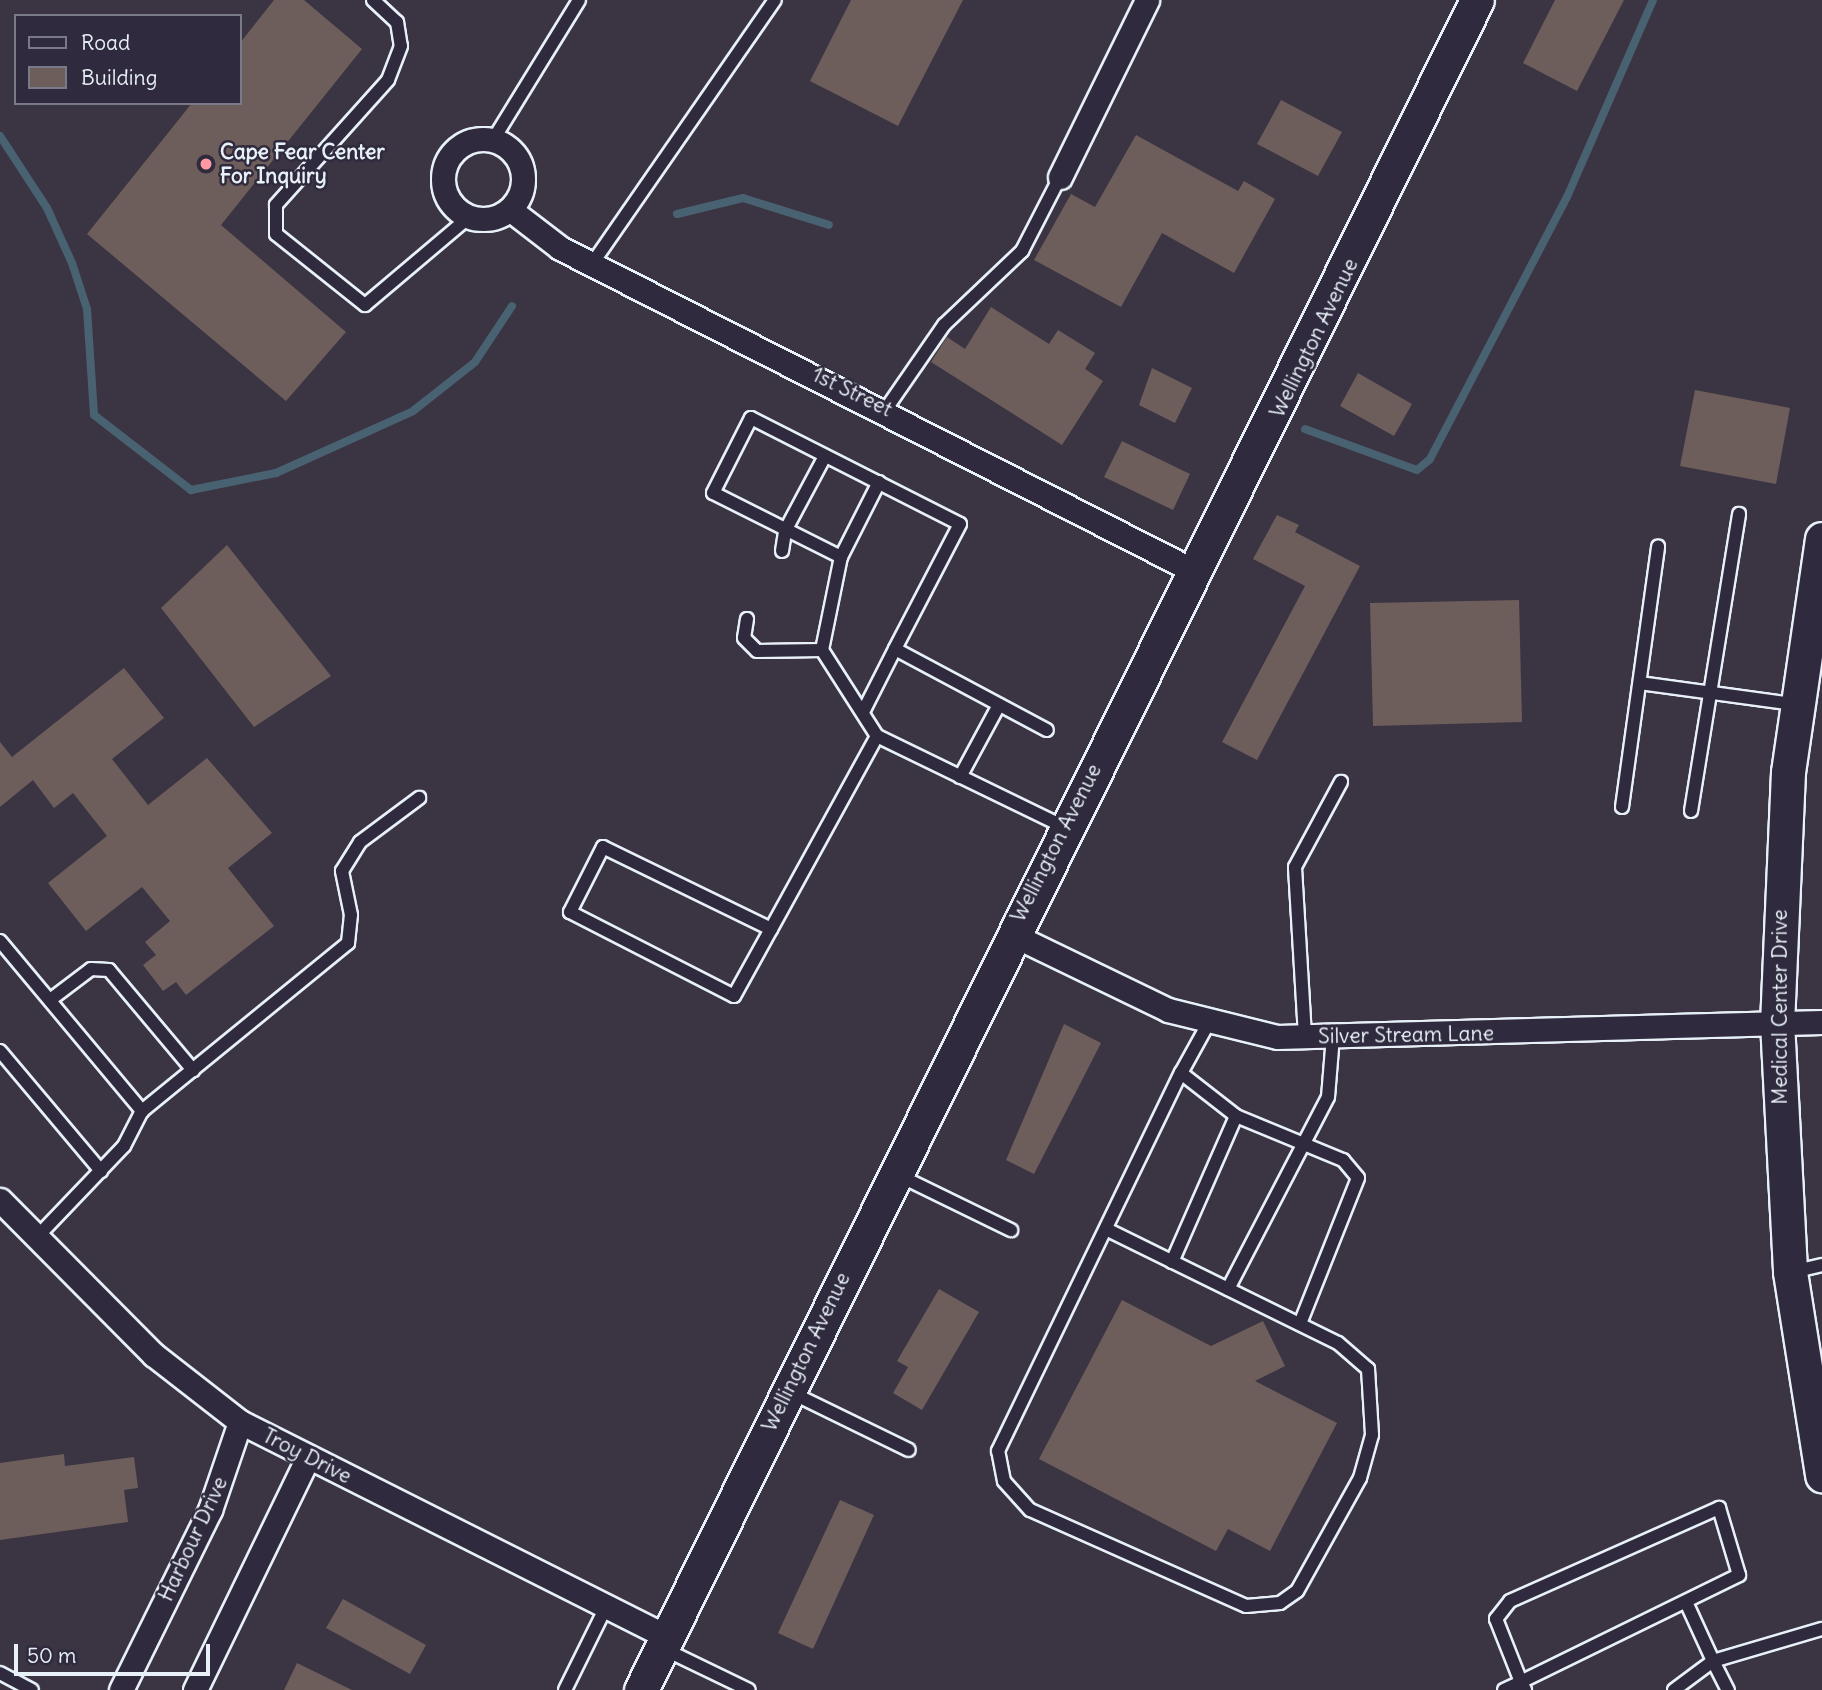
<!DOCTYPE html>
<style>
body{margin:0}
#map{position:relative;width:1822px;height:1690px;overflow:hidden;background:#3b3443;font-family:Delius,sans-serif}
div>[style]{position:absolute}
.stream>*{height:8px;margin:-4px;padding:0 4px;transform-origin:4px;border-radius:4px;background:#496272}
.building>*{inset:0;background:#6d5e5b}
.roads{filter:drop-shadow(2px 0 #e8f1f8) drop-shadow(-2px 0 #e8f1f8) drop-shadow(0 2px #e8f1f8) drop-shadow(0 -2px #e8f1f8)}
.lane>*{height:12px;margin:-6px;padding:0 6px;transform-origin:6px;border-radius:6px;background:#2f2a3d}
.street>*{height:23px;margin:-11.5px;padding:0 11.5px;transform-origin:11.5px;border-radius:11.5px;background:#2f2a3d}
.street>.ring{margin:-11.5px;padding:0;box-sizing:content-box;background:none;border:23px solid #2f2a3d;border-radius:50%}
.secondary>*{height:33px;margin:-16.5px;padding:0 16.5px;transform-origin:16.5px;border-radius:16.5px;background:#2f2a3d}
.dots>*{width:19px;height:19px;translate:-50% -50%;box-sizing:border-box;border:4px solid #2f2a3d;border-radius:50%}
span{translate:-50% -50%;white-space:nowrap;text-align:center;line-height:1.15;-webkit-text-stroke:5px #2f2a3d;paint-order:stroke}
.poi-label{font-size:21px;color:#e8f1f8;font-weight:700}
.left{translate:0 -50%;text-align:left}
.street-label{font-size:21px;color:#e8f1f8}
.legend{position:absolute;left:14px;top:14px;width:228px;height:91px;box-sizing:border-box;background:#2f2a3d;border:2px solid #797a88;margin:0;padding:9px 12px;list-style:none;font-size:21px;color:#e8f1f8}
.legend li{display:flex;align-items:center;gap:14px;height:35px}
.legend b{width:35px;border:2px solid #797a88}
.scale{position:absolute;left:14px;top:1644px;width:196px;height:32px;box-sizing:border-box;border:4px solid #e8f1f8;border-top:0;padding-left:9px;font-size:21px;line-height:24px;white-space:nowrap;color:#e8f1f8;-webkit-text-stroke:5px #2f2a3d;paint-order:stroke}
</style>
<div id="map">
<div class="stream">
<div style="left:0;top:136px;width:86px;rotate:56.9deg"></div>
<div style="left:47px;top:208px;width:60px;rotate:65.6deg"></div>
<div style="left:72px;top:263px;width:48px;rotate:71.9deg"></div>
<div style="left:87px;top:309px;width:106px;rotate:86.2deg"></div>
<div style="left:94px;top:415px;width:123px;rotate:37.7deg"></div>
<div style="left:191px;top:490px;width:87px;rotate:-11.3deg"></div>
<div style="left:276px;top:473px;width:150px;rotate:-24.3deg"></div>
<div style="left:413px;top:411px;width:79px;rotate:-38.3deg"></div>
<div style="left:475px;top:362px;width:67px;rotate:-56.5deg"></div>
<div style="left:677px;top:214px;width:68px;rotate:-13.6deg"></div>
<div style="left:743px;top:198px;width:90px;rotate:17.4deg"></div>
<div style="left:1305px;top:429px;width:119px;rotate:20.1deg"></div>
<div style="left:1417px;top:470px;width:17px;rotate:-40deg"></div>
<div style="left:1430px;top:459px;width:296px;rotate:-62.4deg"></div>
<div style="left:1567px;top:197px;width:215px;rotate:-66.4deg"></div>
</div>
<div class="building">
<div style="clip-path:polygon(274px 0,304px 0,362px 49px,221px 225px,346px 332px,286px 401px,87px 234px,192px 103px,240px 103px,240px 43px)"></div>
<div style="clip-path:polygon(851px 0,963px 0,898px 126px,810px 81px)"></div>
<div style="clip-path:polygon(1555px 0,1624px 0,1577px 91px,1523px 63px)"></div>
<div style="clip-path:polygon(1281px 100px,1342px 132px,1318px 176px,1257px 144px)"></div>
<div style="clip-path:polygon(1136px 135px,1238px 191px,1244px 181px,1275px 199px,1234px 273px,1162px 233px,1121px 307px,1034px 260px,1071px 194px,1095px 207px)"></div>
<div style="clip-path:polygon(991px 307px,1049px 344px,1058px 330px,1095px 353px,1085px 369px,1103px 381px,1062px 445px,931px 362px,947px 337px,965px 349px)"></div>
<div style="clip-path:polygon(1152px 368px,1192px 388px,1175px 423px,1139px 405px)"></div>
<div style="clip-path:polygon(1358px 373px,1412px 404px,1394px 436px,1340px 406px)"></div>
<div style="clip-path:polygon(1695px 390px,1790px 408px,1776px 484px,1680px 466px)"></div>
<div style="clip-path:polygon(1122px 441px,1190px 474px,1173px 510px,1104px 477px)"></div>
<div style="clip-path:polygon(1277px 515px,1299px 525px,1295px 532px,1360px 566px,1257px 760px,1222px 742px,1305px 586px,1253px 559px)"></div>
<div style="clip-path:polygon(227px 545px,331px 676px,254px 727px,161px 608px)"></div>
<div style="clip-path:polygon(1519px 600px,1522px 722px,1373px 726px,1370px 603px)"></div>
<div style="clip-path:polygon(124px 668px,164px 718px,112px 759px,148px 805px,207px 758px,272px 833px,228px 868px,274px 926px,186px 995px,176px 982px,163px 991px,143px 965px,156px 955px,145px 942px,170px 921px,142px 887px,86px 931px,48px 883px,107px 836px,73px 793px,54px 808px,33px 780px,0 807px,0 742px,12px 757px)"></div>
<div style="clip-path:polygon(1064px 1024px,1101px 1043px,1034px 1174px,1006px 1160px)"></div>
<div style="clip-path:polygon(939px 1289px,979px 1312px,922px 1410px,893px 1393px,908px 1367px,897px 1361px)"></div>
<div style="clip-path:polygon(1122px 1300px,1211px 1346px,1263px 1321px,1285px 1366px,1255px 1381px,1337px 1423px,1270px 1551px,1228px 1529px,1216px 1551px,1039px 1459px)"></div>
<div style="clip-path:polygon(64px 1454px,65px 1466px,134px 1457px,138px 1488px,124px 1490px,128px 1522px,0 1540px,0 1463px)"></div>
<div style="clip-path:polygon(840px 1500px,874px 1515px,813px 1649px,778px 1633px)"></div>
<div style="clip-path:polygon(343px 1599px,426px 1645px,410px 1674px,326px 1628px)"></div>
<div style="clip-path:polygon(297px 1663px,352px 1690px,284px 1690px)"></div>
</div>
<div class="roads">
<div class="lane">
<div style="left:373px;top:0;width:33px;rotate:43deg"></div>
<div style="left:397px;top:22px;width:24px;rotate:81deg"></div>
<div style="left:401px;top:46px;width:36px;rotate:111deg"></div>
<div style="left:388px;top:80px;width:168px;rotate:131.9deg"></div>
<div style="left:276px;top:205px;width:29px;rotate:90deg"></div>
<div style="left:276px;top:234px;width:114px;rotate:38.6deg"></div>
<div style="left:365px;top:305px;width:136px;rotate:-40.2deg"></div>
<div style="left:493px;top:140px;width:164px;rotate:-58.4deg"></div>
<div style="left:592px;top:264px;width:321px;rotate:-55.3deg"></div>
<div style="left:886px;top:409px;width:102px;rotate:-55.4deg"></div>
<div style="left:944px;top:325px;width:108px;rotate:-43.5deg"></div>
<div style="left:1022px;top:251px;width:83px;rotate:-62.8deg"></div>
<div style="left:782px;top:551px;width:20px;rotate:-81deg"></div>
<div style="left:785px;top:531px;width:85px;rotate:-61.9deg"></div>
<div style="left:841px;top:557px;width:84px;rotate:-63.1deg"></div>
<div style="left:747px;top:619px;width:19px;rotate:99deg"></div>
<div style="left:744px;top:638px;width:18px;rotate:45deg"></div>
<div style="left:757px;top:651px;width:65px;rotate:-0.9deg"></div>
<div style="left:1640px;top:683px;width:155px;rotate:7.8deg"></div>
<div style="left:864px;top:710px;width:68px;rotate:-63.1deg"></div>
<div style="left:877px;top:736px;width:208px;rotate:25.9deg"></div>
<div style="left:960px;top:777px;width:82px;rotate:-61.6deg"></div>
<div style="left:1622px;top:807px;width:263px;rotate:-82.1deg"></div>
<div style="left:1691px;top:811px;width:301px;rotate:-80.8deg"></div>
<div style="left:771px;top:929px;width:187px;rotate:-154deg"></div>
<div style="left:603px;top:847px;width:73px;rotate:116.9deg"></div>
<div style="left:570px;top:912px;width:184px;rotate:27.1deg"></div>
<div style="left:734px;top:996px;width:77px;rotate:-61.1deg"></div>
<div style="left:771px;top:929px;width:220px;rotate:-61.2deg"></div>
<div style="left:877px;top:736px;width:102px;rotate:-122.6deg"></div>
<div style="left:822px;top:650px;width:95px;rotate:-78.5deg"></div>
<div style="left:841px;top:557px;width:143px;rotate:-153.4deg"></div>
<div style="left:713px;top:493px;width:84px;rotate:-63.1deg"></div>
<div style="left:751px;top:418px;width:234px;rotate:26.9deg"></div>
<div style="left:960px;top:524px;width:141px;rotate:117.5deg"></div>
<div style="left:895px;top:649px;width:172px;rotate:28.1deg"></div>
<div style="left:0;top:941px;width:222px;rotate:50.1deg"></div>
<div style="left:50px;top:1000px;width:51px;rotate:-37.1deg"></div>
<div style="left:91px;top:969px;width:18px;rotate:3deg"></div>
<div style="left:109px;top:970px;width:131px;rotate:50deg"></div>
<div style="left:1305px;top:1036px;width:169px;rotate:-93.4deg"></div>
<div style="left:1295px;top:867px;width:97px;rotate:-61.6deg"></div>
<div style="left:0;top:1051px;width:157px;rotate:49.9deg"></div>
<div style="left:1181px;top:1073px;width:70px;rotate:38deg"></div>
<div style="left:1236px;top:1116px;width:116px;rotate:22.4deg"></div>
<div style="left:1343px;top:1160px;width:23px;rotate:50deg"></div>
<div style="left:1358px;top:1178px;width:157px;rotate:111.7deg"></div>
<div style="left:898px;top:1175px;width:126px;rotate:26deg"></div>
<div style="left:1106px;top:1229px;width:258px;rotate:26.2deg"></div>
<div style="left:1338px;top:1343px;width:40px;rotate:41deg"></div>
<div style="left:1368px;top:1369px;width:66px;rotate:86.5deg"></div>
<div style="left:1372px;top:1435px;width:45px;rotate:105.6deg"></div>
<div style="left:1360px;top:1478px;width:129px;rotate:119.1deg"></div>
<div style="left:1297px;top:1591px;width:21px;rotate:145deg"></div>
<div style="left:1280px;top:1603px;width:34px;rotate:175deg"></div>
<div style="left:1246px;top:1606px;width:236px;rotate:-156deg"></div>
<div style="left:1030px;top:1510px;width:39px;rotate:-132deg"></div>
<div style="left:1004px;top:1481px;width:31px;rotate:-101deg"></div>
<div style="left:998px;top:1451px;width:420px;rotate:-64.2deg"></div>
<div style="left:1181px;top:1073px;width:56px;rotate:-61.1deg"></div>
<div style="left:37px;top:1237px;width:126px;rotate:-46.3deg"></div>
<div style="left:124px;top:1146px;width:39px;rotate:-63deg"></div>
<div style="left:142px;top:1111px;width:266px;rotate:-39.2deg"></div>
<div style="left:348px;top:943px;width:28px;rotate:-84deg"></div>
<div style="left:351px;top:915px;width:45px;rotate:-101.6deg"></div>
<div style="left:342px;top:871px;width:34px;rotate:-58deg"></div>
<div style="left:360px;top:842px;width:74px;rotate:-36.7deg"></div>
<div style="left:1172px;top:1262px;width:159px;rotate:-66.3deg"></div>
<div style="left:1792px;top:1272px;width:31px;rotate:-13deg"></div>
<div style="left:1228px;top:1289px;width:216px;rotate:-62.5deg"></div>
<div style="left:1328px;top:1097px;width:61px;rotate:-85.3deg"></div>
<div style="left:790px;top:1392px;width:132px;rotate:26deg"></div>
<div style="left:1719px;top:1508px;width:70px;rotate:73.4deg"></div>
<div style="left:1739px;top:1575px;width:243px;rotate:153.9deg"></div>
<div style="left:1521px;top:1682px;width:68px;rotate:-111.6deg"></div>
<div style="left:1496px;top:1619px;width:23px;rotate:-52deg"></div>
<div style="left:1510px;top:1601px;width:229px;rotate:-24deg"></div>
<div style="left:1686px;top:1602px;width:65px;rotate:65.4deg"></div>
<div style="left:1713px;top:1661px;width:114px;rotate:-16.4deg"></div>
<div style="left:664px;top:1649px;width:94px;rotate:25.8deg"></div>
<div style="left:0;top:1673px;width:36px;rotate:28deg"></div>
<div style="left:565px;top:1690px;width:93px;rotate:-63.7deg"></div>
<div style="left:1504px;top:1690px;width:19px;rotate:-25deg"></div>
<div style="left:1521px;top:1682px;width:9px;rotate:63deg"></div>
<div style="left:1674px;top:1690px;width:49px;rotate:-36.6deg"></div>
<div style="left:1713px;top:1661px;width:33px;rotate:63deg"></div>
</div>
<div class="street">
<div class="ring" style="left:443px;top:139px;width:57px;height:57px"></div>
<div style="left:1060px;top:177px;width:197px;rotate:-63.8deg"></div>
<div style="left:512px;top:211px;width:61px;rotate:37.6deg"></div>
<div style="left:560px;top:248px;width:714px;rotate:27deg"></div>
<div style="left:1011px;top:934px;width:174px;rotate:25.8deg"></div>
<div style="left:1168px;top:1010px;width:112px;rotate:13.9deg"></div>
<div style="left:1277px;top:1037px;width:545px;rotate:-1.58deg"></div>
<div style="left:0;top:1200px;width:218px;rotate:45.2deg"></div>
<div style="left:154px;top:1355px;width:109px;rotate:37.9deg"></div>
<div style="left:240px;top:1422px;width:478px;rotate:26.7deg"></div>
<div style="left:121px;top:1690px;width:201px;rotate:-63.7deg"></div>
<div style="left:210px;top:1510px;width:93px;rotate:-71.2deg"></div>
<div style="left:195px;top:1690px;width:259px;rotate:-64.1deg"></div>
</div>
<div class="secondary">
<div style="left:1822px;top:539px;width:235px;rotate:98.3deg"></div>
<div style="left:1788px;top:772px;width:250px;rotate:92.5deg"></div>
<div style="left:1777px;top:1022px;width:250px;rotate:87deg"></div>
<div style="left:1790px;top:1272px;width:206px;rotate:81deg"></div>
<div style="left:641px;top:1690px;width:1885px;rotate:-63.68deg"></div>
</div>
</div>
<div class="dots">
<div style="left:206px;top:164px;background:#ff9aa2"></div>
</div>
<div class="poi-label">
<span class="left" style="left:220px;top:164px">Cape Fear Center<br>For Inquiry</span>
</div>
<div class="street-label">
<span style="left:1314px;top:338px;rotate:-64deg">Wellington Avenue</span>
<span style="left:852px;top:392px;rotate:26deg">1st Street</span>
<span style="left:1056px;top:843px;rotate:-63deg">Wellington Avenue</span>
<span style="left:1780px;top:1007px;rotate:-90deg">Medical Center Drive</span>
<span style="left:1406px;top:1035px;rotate:-1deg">Silver Stream Lane</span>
<span style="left:806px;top:1352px;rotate:-64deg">Wellington Avenue</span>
<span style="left:307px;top:1456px;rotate:27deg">Troy Drive</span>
<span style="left:193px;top:1539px;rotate:-65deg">Harbour Drive</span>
</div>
<ul class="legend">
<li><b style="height:9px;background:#2f2a3d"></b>Road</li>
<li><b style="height:19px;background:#6d5e5b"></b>Building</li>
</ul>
<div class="scale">50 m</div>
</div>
